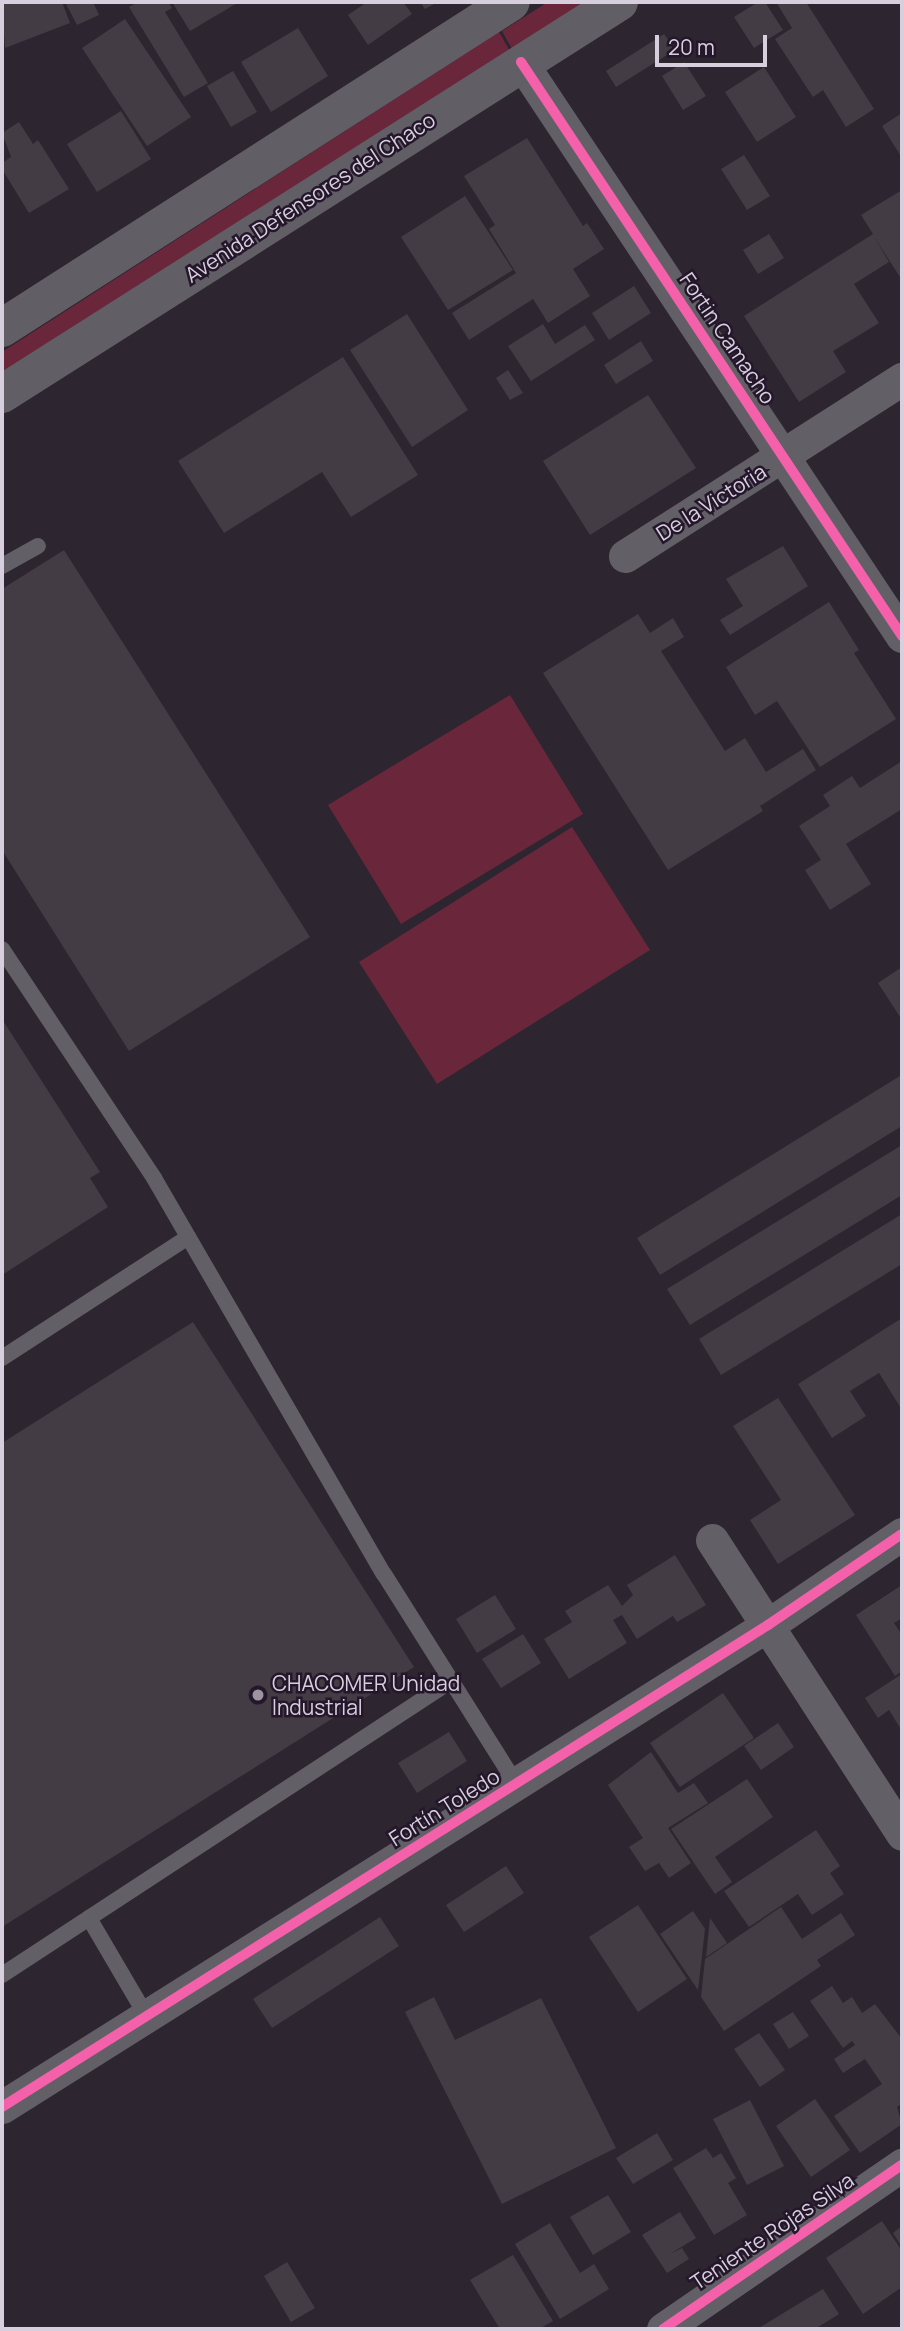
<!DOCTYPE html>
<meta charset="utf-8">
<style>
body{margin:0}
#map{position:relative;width:904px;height:2331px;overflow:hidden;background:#2d2530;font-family:Manrope,sans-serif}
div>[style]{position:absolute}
.green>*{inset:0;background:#6a273c}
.building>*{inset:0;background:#443c44}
.service>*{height:16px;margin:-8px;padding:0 8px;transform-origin:8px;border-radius:8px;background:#625f66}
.minor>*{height:33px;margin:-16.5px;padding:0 16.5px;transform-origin:16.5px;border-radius:16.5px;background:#625f66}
.trunk>*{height:38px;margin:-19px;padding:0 19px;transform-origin:19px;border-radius:19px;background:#625e66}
.cycleway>*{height:10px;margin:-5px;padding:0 5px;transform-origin:5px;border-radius:5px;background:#f560ab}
.dots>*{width:19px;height:19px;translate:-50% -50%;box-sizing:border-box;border:4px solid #24172b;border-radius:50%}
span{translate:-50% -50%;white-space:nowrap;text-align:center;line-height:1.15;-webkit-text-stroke:5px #24172b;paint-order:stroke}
.street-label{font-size:21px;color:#d7cfdd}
.poi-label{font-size:21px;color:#d7cfdd}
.left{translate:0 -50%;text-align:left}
.frame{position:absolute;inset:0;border:4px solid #d7cfdd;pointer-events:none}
.scale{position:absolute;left:655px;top:35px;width:112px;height:32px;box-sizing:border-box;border:4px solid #d7cfdd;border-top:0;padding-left:9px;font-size:21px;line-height:24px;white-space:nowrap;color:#d7cfdd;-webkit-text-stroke:5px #24172b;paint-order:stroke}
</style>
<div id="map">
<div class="green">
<div style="clip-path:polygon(548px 2px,584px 2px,512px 49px,502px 31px)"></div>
<div style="clip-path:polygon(499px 32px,510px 51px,2px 376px,2px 352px)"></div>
<div style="clip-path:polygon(510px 695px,583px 814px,401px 924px,328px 805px)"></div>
<div style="clip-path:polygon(572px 827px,650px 950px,437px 1084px,359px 962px)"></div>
</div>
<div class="building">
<div style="clip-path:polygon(2px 2px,62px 2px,70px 23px,5px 48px)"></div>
<div style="clip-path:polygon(65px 2px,93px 2px,99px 15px,77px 25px)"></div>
<div style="clip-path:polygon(138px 2px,168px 2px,172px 8px,165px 12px,208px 83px,184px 97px,129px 7px)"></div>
<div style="clip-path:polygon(172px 2px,239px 2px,190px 31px)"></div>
<div style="clip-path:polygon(367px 2px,403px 2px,412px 14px,368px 45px,348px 15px)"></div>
<div style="clip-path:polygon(420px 2px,438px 2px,425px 9px)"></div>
<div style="clip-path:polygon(758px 2px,765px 2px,783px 30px,754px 48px,734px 17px)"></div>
<div style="clip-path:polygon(776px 2px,806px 2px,874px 109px,846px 127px,823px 90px,813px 97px,775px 39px,792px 28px)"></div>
<div style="clip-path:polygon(125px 19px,191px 117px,147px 146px,82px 48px)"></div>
<div style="clip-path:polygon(298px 28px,328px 76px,271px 112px,241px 62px)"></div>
<div style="clip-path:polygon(664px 34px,675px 50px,616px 87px,606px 71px)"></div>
<div style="clip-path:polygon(684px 62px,706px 96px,683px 110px,662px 76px)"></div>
<div style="clip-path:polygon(764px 67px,796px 117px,757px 142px,725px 92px)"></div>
<div style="clip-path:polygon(233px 71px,257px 112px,231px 127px,207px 86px)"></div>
<div style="clip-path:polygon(121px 111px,151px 159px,97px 192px,67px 144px)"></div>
<div style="clip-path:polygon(902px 113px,902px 158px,882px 126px)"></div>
<div style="clip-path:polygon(19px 122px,33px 144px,38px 140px,69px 189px,29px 213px,2px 169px,2px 163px,11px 157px,2px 133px)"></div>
<div style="clip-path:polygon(527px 138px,583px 226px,587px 223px,604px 249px,573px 269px,590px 296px,548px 323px,533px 299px,469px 340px,452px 313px,516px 273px,489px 229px,495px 225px,464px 176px)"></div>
<div style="clip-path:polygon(744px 155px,770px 196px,747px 210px,721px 169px)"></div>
<div style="clip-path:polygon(902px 190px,902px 280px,874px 237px,889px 262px,854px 284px,879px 323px,833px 351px,846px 372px,799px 402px,744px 316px,873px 234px,861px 215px)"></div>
<div style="clip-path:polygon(465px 196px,513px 270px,448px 310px,401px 237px)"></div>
<div style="clip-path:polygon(769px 234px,784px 258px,758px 274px,743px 250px)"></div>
<div style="clip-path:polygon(634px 286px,651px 313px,609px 340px,592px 313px)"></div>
<div style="clip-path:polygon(407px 314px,468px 410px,412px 447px,350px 350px)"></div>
<div style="clip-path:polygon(543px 324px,555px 344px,585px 325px,595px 340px,531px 381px,508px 346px)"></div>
<div style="clip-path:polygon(641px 341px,653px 361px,616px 384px,604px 365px)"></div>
<div style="clip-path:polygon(343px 357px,418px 475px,351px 517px,322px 472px,224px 533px,178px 461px)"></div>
<div style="clip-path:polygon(508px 370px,523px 393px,510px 400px,496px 378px)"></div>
<div style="clip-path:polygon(648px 395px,696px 468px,590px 535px,543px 461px)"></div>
<div style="clip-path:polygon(783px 546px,808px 586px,730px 635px,720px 620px,743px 606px,726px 579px)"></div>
<div style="clip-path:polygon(64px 550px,310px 937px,129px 1051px,2px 850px,2px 589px)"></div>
<div style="clip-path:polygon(829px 602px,859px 650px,854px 653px,896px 719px,820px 767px,777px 701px,755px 715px,726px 667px)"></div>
<div style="clip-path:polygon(638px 614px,650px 633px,673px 618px,684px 637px,661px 651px,725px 751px,745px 738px,766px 772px,803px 749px,816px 770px,760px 806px,763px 811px,668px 870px,543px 673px)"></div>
<div style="clip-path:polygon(902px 761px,902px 809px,846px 844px,871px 884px,830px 910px,805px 870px,821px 860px,799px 826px,830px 806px,823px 795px,852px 776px,860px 788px)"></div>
<div style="clip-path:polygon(902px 967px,902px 1020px,878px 983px)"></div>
<div style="clip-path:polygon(2px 1019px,100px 1172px,90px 1178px,108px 1207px,2px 1275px)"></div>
<div style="clip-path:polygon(900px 1076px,902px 1126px,660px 1275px,637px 1238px)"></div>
<div style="clip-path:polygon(902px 1145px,902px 1195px,690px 1325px,667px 1289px)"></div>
<div style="clip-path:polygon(902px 1214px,902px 1264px,721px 1375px,699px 1339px)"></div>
<div style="clip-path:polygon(902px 1318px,902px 1410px,879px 1373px,850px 1391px,866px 1416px,832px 1438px,798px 1384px)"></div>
<div style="clip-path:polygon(193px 1322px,414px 1667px,2px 1927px,2px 1443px)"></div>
<div style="clip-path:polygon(778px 1398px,855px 1515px,778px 1564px,750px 1520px,781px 1500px,733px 1426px)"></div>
<div style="clip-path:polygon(675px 1555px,706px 1605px,677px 1622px,673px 1616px,637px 1639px,622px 1615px,613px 1620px,627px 1643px,569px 1679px,544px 1639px,572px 1622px,565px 1611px,608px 1585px,622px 1606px,618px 1610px,633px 1595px,627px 1585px)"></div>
<div style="clip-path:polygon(902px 1585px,902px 1618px,894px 1623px,902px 1635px,902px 1671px,895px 1676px,856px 1615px)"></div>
<div style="clip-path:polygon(495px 1595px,516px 1629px,477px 1653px,456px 1619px)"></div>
<div style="clip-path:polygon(523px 1634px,541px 1663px,501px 1688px,482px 1659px)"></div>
<div style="clip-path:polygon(902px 1674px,902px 1731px,889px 1710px,878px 1718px,865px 1698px)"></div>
<div style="clip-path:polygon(723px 1693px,754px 1738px,680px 1787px,650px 1743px)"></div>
<div style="clip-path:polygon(778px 1723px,794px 1747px,761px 1770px,744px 1746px)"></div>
<div style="clip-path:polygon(449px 1732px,467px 1761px,417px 1793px,398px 1763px)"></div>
<div style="clip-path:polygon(651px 1752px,678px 1793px,694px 1783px,708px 1803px,668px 1828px,691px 1863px,669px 1878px,659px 1863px,645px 1871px,629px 1847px,643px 1838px,608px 1785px)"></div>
<div style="clip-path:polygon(747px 1779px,773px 1817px,715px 1857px,732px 1882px,715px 1894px,671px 1829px)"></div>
<div style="clip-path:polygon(816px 1830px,840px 1866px,830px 1873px,844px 1894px,812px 1915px,798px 1894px,749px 1927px,724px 1891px)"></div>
<div style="clip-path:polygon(506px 1866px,524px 1893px,464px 1932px,446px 1905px)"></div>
<div style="clip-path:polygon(638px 1905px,687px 1979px,638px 2012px,589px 1937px)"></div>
<div style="clip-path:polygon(781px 1907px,802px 1939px,841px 1913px,855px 1935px,817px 1960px,821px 1966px,724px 2031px,701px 1997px,705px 1959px)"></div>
<div style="clip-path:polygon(693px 1911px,705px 1929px,698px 1990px,660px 1934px)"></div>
<div style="clip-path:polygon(380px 1917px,399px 1946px,272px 2028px,253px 1999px)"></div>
<div style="clip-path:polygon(710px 1918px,727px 1943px,706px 1957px,708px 1937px)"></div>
<div style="clip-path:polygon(832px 1986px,843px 2003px,852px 1997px,862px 2013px,875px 2004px,902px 2039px,902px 2103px,897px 2107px,902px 2124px,860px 2153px,834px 2116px,882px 2084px,865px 2059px,843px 2073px,834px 2059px,855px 2045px,852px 2041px,843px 2048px,810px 2001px)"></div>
<div style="clip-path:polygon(434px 1997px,455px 2040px,541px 1998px,616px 2148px,502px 2204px,405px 2012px)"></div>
<div style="clip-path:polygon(793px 2012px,809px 2036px,789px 2049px,773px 2024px)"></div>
<div style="clip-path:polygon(759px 2033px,785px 2070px,760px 2087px,734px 2049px)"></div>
<div style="clip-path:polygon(815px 2099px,850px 2150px,811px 2177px,776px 2126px)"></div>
<div style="clip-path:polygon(750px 2100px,784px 2166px,747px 2185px,713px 2119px)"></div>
<div style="clip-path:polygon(657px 2133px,673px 2160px,633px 2184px,616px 2158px)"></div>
<div style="clip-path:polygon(706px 2148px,713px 2158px,721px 2153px,736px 2178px,728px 2183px,747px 2215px,714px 2235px,673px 2168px)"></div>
<div style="clip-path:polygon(608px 2195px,631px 2232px,593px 2255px,570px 2217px)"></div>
<div style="clip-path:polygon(680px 2212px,696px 2238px,670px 2254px,682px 2248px,689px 2259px,667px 2273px,642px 2235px)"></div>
<div style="clip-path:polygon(882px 2221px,902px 2251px,902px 2287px,863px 2314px,826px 2258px)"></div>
<div style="clip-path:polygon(550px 2223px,580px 2273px,594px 2264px,609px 2289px,560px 2319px,515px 2244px)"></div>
<div style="clip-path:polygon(902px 2226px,902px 2247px,893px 2233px)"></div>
<div style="clip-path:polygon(513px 2255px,553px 2321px,539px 2329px,500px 2329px,470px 2280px)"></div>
<div style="clip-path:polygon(287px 2262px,315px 2308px,291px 2322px,264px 2276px)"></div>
<div style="clip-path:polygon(823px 2289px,839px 2314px,815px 2329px,757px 2329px)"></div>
</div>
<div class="service">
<div style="left:2px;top:566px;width:41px;rotate:-29.1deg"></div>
<div style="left:2px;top:949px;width:275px;rotate:56.4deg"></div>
<div style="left:154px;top:1178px;width:458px;rotate:59.9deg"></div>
<div style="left:384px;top:1574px;width:248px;rotate:57.8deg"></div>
<div style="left:2px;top:1358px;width:222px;rotate:-33deg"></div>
<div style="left:89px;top:1918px;width:115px;rotate:59.6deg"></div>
<div style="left:2px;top:1975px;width:537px;rotate:-33.22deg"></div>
</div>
<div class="minor">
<div style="left:521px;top:62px;width:689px;rotate:56.43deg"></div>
<div style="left:625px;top:556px;width:329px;rotate:-32.6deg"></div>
<div style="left:712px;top:1540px;width:350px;rotate:57.1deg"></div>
<div style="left:2px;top:2107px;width:905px;rotate:-32.18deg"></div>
<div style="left:768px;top:1625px;width:162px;rotate:-34.2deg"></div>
<div style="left:663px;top:2329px;width:290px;rotate:-34.5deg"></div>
</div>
<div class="trunk">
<div style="left:2px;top:328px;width:604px;rotate:-32.64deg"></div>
<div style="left:2px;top:394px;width:731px;rotate:-32.43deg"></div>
</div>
<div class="cycleway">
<div style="left:521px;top:62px;width:689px;rotate:56.43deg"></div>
<div style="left:2px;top:2107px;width:905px;rotate:-32.18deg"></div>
<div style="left:768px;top:1625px;width:162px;rotate:-34.2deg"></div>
<div style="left:663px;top:2329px;width:290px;rotate:-34.5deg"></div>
</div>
<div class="dots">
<div style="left:258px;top:1695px;background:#9c94a0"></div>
</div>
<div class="street-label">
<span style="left:310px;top:197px;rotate:-33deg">Avenida Defensores del Chaco</span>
<span style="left:728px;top:338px;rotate:56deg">Fortin Camacho</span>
<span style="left:711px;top:502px;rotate:-32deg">De la Victoria</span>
<span style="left:444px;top:1807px;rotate:-32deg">Fortín Toledo</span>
<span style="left:772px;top:2231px;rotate:-34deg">Teniente Rojas Silva</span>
</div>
<div class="poi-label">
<span class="left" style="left:272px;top:1695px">CHACOMER Unidad<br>Industrial</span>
</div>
<div class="frame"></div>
<div class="scale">20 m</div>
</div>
